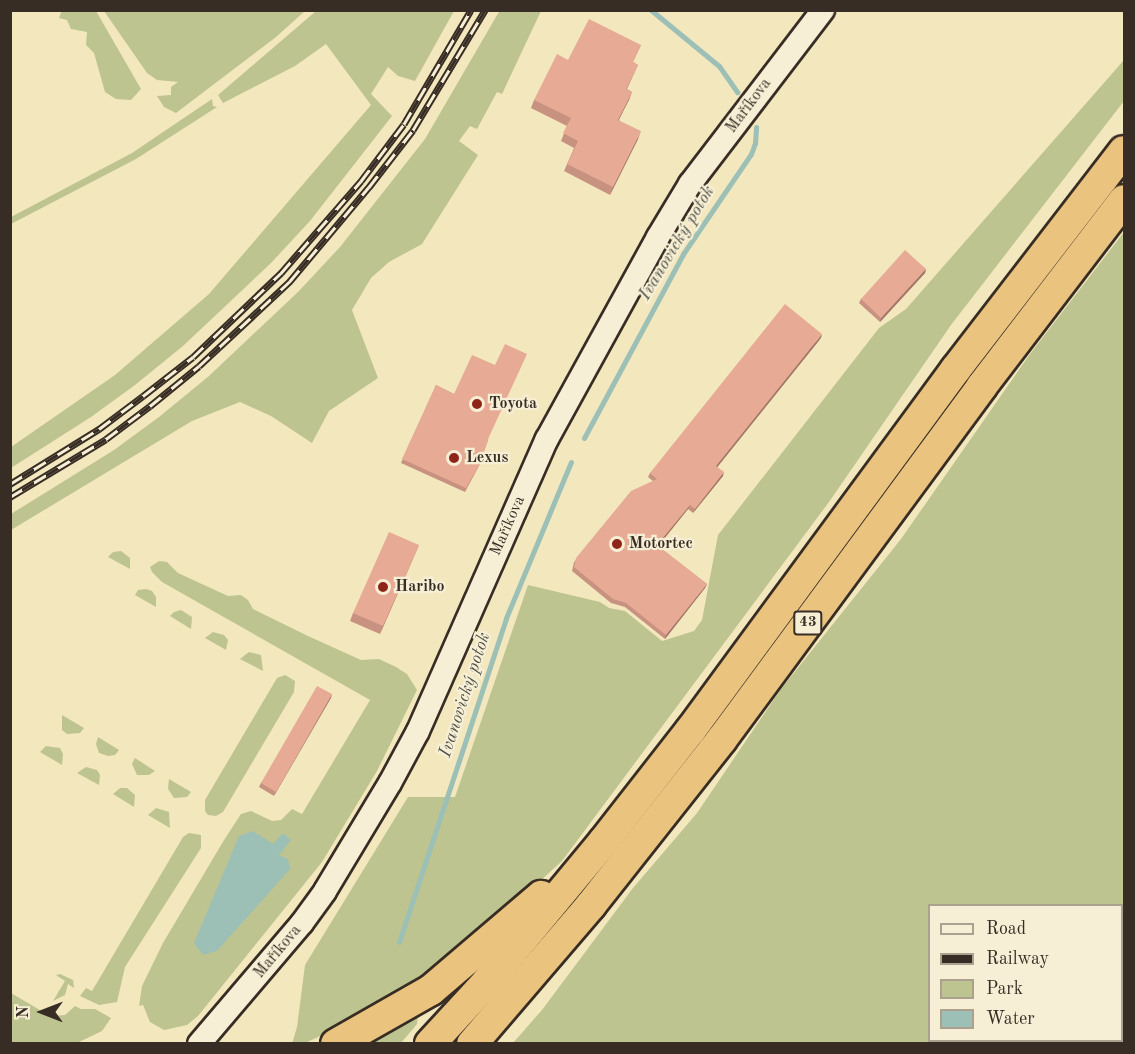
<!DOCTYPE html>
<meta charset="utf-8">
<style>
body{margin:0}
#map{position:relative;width:1135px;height:1054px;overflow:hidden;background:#f3e7be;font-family:"Old Standard TT",serif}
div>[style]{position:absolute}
.green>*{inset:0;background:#bec490}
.water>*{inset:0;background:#9cbfb6}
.stream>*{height:5px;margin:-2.5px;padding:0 2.5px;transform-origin:2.5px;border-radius:2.5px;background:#9cbfb6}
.roads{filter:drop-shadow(2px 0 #382d24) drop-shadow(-2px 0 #382d24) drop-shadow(0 2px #382d24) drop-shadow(0 -2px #382d24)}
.secondary>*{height:22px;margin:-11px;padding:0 11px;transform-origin:11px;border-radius:11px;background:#f7efd5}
.highway>*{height:30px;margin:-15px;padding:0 15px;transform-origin:15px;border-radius:15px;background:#eac47f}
.rail>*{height:7px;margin-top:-3.5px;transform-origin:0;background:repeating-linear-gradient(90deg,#f7efd5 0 14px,#382d24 0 28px);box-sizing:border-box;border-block:2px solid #382d24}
.wall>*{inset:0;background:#c79280}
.shaded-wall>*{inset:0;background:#a27768}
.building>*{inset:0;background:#e7aa95}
.dots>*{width:16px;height:16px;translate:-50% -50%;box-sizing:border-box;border:3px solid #f7efd5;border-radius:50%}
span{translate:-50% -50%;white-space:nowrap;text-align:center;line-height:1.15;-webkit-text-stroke:4.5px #f7efd5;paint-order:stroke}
.shield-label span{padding:2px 4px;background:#f7efd5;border:2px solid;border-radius:4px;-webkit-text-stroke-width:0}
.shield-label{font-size:15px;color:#382d24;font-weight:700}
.street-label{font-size:16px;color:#382d24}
.poi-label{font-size:16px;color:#382d24;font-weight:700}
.left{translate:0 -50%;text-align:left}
.water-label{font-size:18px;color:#515248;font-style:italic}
.frame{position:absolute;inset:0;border:12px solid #382d24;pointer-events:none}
.legend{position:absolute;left:928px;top:904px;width:195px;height:138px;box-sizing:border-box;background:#f7efd5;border:2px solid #aba18e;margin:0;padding:8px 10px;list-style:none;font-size:18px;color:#382d24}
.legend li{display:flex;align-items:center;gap:12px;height:30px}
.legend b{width:30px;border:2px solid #aba18e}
.north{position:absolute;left:12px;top:982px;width:60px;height:60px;-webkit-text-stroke:4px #f7efd5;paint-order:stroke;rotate:270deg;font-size:16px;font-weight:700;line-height:24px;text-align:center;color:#382d24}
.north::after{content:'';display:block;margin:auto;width:21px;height:27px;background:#382d24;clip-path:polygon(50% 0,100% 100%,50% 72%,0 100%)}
</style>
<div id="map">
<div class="green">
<div style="clip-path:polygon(62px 10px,96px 11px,141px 89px,131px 100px,116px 99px,105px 92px,94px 53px,86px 45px,87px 32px,71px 29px,67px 20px,59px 18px)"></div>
<div style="clip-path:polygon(500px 10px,541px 11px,502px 94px,497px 92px,477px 129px,470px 126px,459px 141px,478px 155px,422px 244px,389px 262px,371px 278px,352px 310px,378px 378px,329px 411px,312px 443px,271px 416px,240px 402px,192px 421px,11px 530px,11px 514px,114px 450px,159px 417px,209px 376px,299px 291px,340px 247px,425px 139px)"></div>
<div style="clip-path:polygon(104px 11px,305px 11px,276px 37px,176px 113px,164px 107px,157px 96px,171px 95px,171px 87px,178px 82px,157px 80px,147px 73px)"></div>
<div style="clip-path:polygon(316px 11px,454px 11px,415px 81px,398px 76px,388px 67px,371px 94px,392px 116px,310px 221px,271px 263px,183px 346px,135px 385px,91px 417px,11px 468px,11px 447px,115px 375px,209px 294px,371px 105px,326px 44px,295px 66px,223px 103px,218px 95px)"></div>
<div style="clip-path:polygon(1124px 60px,1124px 101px,951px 325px,829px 502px,562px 861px,480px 936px,409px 984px,336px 1029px,305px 1043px,292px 1044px,297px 1027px,305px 965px,408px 797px,455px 797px,528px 585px,600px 602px,609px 608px,625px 611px,662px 641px,694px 631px,702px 620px,718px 535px,879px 328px,906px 309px)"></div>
<div style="clip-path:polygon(212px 99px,213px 106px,217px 107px,136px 159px,11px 224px,11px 217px,132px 153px)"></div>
<div style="clip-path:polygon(evenodd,1124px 232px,1124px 1043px,513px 1043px,542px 1010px,633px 888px,697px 813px,781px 689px,901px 539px,1030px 354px,1124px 232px,930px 906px,1122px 906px,1122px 1040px,930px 1040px,930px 906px)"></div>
<div style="clip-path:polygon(121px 551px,130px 558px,130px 569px,108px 557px,113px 552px)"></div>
<div style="clip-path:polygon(159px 561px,167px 562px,178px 573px,228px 596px,241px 595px,248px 600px,253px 609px,308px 636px,361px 660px,379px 659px,396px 667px,407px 674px,417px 690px,377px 771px,322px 862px,198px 1016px,187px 1025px,164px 1030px,150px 1022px,143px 1005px,139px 1006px,142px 986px,163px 943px,224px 840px,241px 814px,251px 811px,272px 821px,281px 820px,292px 809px,302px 814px,370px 700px,162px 582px,152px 572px,150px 567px)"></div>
<div style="clip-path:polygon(146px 589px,152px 591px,156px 597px,156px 607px,135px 595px,138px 590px)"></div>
<div style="clip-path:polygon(181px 610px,192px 617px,191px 629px,170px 616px,174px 612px)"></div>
<div style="clip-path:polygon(213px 632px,224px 635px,228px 640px,226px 650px,205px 638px)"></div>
<div style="clip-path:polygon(249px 652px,261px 655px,263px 671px,240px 659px)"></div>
<div style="clip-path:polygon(285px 675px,295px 681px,294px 692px,223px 812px,216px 816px,208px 815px,205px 811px,205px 800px,277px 678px)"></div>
<div style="clip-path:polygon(62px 715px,84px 728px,80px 733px,67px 734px,62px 730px)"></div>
<div style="clip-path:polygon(98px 737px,119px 750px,115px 755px,108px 756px,99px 753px,96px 744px)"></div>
<div style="clip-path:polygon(46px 746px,60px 748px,63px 754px,62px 765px,40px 752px)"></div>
<div style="clip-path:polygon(135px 758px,155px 771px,149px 775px,137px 775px,132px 764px)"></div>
<div style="clip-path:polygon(86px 767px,97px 770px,100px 775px,99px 785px,77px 773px)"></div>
<div style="clip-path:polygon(169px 779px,191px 792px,187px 797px,174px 798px,168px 789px)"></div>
<div style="clip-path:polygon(120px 788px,127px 788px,135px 795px,134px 807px,113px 794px)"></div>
<div style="clip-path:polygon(156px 808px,169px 812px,170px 828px,148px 815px)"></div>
<div style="clip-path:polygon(189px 833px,201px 835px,201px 848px,125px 967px,117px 1002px,99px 1005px,80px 996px,86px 988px,92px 991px,183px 837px)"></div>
<div style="clip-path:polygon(60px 974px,73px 980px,74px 988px,68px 984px,65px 995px,53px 1001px,65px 981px,56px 975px)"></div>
<div style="clip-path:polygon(11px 993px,50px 1016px,65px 1015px,75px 1006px,81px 1009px,95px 1009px,111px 1018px,102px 1031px,77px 1043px,11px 1043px)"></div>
<div style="clip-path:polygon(418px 1016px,417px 1024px,401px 1043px,368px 1043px)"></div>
</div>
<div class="water">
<div style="clip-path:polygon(253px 831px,273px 844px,283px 833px,291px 840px,279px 855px,288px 859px,290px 869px,217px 951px,203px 955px,194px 943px,239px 836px)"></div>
</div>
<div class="stream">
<div style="left:651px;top:10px;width:88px;rotate:39.5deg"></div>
<div style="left:719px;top:66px;width:32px;rotate:55deg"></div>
<div style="left:584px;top:438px;width:209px;rotate:-61.7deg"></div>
<div style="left:683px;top:254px;width:121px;rotate:-55.8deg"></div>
<div style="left:751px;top:154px;width:12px;rotate:-70deg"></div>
<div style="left:755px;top:143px;width:16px;rotate:-86deg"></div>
<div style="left:399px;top:942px;width:341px;rotate:-71.7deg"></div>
<div style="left:506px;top:618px;width:169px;rotate:-67.4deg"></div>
</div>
<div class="roads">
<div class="secondary">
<div style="left:199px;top:1044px;width:159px;rotate:-49.6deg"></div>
<div style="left:302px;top:923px;width:39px;rotate:-54deg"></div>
<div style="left:325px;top:891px;width:126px;rotate:-59deg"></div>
<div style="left:390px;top:783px;width:59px;rotate:-61.7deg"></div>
<div style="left:418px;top:731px;width:319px;rotate:-66.2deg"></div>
<div style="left:547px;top:439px;width:230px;rotate:-61.2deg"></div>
<div style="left:658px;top:237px;width:62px;rotate:-58.9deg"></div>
<div style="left:690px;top:184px;width:219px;rotate:-52.6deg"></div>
</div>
<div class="highway">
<div style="left:336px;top:1044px;width:109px;rotate:-29.6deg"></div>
<div style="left:431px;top:990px;width:145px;rotate:-40.5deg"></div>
<div style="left:430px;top:1044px;width:84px;rotate:-47.4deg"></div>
<div style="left:487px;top:982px;width:183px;rotate:-50.3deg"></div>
<div style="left:604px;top:841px;width:140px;rotate:-52deg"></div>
<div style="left:690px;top:731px;width:449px;rotate:-53.7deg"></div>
<div style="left:956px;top:369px;width:275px;rotate:-52.4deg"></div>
<div style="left:472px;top:1044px;width:183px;rotate:-49.4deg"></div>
<div style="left:591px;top:905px;width:211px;rotate:-51.7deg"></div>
<div style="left:722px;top:739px;width:438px;rotate:-53.6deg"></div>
<div style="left:982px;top:386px;width:234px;rotate:-52.6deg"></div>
</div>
</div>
<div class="rail">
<div style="left:10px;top:484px;width:105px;rotate:-31.7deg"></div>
<div style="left:99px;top:429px;width:55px;rotate:-36.9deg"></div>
<div style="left:143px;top:396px;width:63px;rotate:-38deg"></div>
<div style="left:193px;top:357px;width:122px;rotate:-43.7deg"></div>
<div style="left:281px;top:273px;width:122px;rotate:-49deg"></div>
<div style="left:361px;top:181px;width:71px;rotate:-53deg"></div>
<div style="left:404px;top:124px;width:132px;rotate:-59.6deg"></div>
<div style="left:10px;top:497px;width:112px;rotate:-31.1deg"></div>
<div style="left:106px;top:439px;width:55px;rotate:-36.9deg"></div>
<div style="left:150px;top:406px;width:63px;rotate:-39.2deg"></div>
<div style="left:199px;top:366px;width:125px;rotate:-43deg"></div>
<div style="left:290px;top:281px;width:123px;rotate:-50deg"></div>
<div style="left:369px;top:187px;width:72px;rotate:-52.3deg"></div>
<div style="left:413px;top:130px;width:140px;rotate:-59deg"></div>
</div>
<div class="wall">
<div style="clip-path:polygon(641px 45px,633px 62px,638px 65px,627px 89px,632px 92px,619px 120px,638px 139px,610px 195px,564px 171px,574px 148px,561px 141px,567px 126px,531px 108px,534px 100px,568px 60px)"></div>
<div style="clip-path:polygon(926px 269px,925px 273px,880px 322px,859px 303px,861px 299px)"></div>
<div style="clip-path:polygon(821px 338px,717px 467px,723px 476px,693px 513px,688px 509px,658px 546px,707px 584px,705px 588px,665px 639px,625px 607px,611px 603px,572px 571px,574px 562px,653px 481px,648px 477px,650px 473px)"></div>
<div style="clip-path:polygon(436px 385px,454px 394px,488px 440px,478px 468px,465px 492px,401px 463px)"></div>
<div style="clip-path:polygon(419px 545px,380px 634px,350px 621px,353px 613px)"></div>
<div style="clip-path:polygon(332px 694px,274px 796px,259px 787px,261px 783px)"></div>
</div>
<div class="shaded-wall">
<div style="clip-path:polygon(632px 92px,629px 100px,615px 127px,618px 120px)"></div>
<div style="clip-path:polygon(641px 131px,638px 139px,610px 195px,613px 187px)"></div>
<div style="clip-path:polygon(926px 269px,925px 273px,880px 322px,881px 318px)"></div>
<div style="clip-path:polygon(822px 334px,821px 338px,715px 470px,716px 466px)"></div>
<div style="clip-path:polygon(724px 472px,723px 476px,693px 513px,695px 509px)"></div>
<div style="clip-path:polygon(690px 505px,688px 509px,656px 549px,657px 545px)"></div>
<div style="clip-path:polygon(419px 545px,416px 552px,380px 634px,383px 626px)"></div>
<div style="clip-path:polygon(707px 584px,705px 588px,665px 639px,666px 635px)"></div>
<div style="clip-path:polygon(332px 694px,331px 698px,274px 796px,276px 792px)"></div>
</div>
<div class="building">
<div style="clip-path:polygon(589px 19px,641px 45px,633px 62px,638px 65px,626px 89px,632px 92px,618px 120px,641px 131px,613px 187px,567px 164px,578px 141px,563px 133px,571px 118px,534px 100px,557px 54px,568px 60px)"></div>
<div style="clip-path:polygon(905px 250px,926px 269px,881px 318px,861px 299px)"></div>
<div style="clip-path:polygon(785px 304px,822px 334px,716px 466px,724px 472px,695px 509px,690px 505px,657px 545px,707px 584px,666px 635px,626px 603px,613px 599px,574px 567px,576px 558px,631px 491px,657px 479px,650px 473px)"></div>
<div style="clip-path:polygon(505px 344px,527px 354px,489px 437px,480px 464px,466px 488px,402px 459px,436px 385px,454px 394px,472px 355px,495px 365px)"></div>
<div style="clip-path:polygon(389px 532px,419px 545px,383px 626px,353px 613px)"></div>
<div style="clip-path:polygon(317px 686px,332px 694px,276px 792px,261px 783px)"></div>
</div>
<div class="dots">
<div style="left:477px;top:404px;background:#8f2418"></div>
<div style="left:454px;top:458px;background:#8f2418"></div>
<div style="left:617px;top:544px;background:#8f2418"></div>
<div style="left:383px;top:587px;background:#8f2418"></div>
</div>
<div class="shield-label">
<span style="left:808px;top:623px">43</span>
</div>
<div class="street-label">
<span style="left:749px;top:106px;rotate:-53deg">Maříkova</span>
<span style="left:508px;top:526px;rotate:-66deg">Maříkova</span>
<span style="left:278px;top:952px;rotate:-50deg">Maříkova</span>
</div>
<div class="poi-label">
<span class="left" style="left:489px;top:404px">Toyota</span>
<span class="left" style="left:466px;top:458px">Lexus</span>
<span class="left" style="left:629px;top:544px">Motortec</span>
<span class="left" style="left:395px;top:587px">Haribo</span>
</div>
<div class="water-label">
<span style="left:677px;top:243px;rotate:-59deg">Ivanovický potok</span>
<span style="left:465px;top:695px;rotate:-72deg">Ivanovický potok</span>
</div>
<div class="frame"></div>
<ul class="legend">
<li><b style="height:8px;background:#f7efd5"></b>Road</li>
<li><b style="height:8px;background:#382d24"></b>Railway</li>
<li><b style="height:16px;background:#bec490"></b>Park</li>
<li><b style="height:16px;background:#9cbfb6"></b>Water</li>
</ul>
<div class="north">N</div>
</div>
